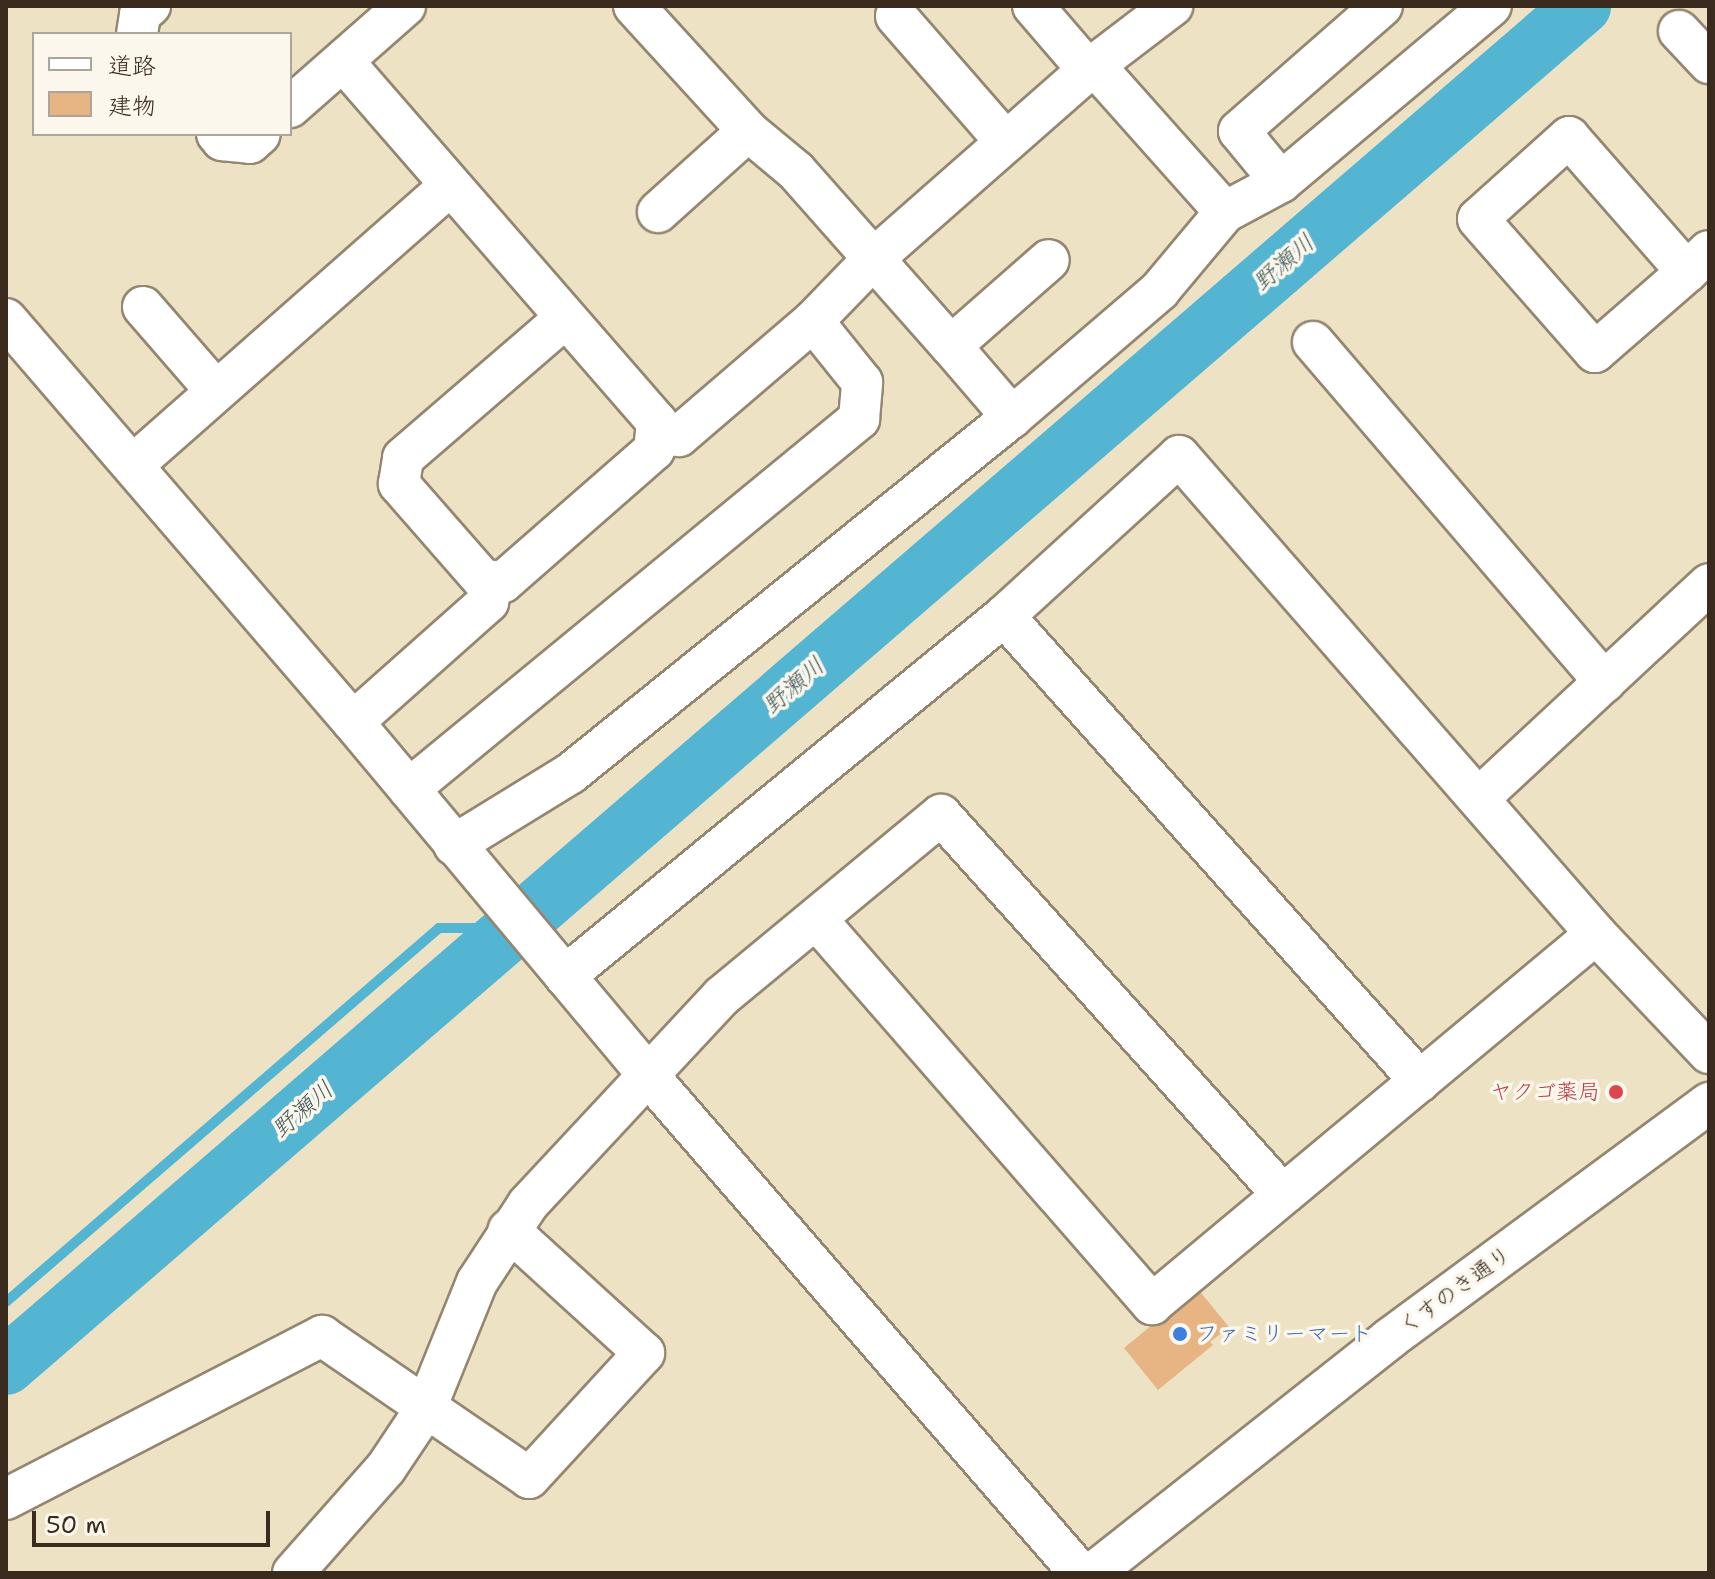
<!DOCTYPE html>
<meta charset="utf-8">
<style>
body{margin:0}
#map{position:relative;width:1715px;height:1579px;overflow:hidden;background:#ede3c4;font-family:"Shantell Sans","Klee One",sans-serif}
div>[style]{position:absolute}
.stream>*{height:10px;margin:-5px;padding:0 5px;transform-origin:5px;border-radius:5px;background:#54b5d3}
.river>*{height:58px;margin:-29px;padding:0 29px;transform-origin:29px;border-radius:29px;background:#54b5d3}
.building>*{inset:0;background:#e7b484}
.roads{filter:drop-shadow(2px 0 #948671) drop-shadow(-2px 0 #948671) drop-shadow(0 2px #948671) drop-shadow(0 -2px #948671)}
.minor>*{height:40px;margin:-20px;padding:0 20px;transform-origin:20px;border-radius:20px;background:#fff}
.dots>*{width:22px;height:22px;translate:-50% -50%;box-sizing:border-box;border:4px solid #fbf7ec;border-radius:50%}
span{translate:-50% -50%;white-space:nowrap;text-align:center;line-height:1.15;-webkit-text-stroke:7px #fbf7ec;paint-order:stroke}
.health-label{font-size:22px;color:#be3a42}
.right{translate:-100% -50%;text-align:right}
.street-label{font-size:22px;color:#3b2a1e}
.shop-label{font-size:22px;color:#366cbe}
.left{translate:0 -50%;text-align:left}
.water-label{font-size:24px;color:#445b5d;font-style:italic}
.frame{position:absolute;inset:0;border:8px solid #3b2a1e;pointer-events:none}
.legend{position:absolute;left:32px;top:32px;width:260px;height:104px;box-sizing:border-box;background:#fbf7ec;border:2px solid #aea59a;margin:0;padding:10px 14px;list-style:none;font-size:24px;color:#3b2a1e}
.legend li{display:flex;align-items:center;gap:16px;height:40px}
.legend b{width:40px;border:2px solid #aea59a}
.scale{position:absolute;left:32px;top:1511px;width:238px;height:36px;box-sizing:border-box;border:4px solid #3b2a1e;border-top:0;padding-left:10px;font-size:24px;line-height:28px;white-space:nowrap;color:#3b2a1e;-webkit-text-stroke:6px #fbf7ec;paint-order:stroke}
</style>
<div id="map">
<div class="stream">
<div style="left:6px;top:1302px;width:572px;rotate:-40.82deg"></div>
<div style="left:439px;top:928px;width:73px"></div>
</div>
<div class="river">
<div style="left:6px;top:1366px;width:2082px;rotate:-40.79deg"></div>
</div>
<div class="building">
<div style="clip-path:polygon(1197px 1288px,1229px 1327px,1210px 1342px,1213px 1345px,1158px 1390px,1124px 1348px)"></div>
</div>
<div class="roads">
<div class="minor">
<div style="left:634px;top:6px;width:169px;rotate:47.6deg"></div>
<div style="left:748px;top:131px;width:62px;rotate:39.8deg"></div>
<div style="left:796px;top:171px;width:234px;rotate:48.5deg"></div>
<div style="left:951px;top:346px;width:130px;rotate:-41.3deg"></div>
<div style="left:1033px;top:6px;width:84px;rotate:49.3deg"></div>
<div style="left:896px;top:16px;width:167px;rotate:48.9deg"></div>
<div style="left:1679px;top:31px;width:44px;rotate:46.8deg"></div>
<div style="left:137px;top:34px;width:20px;rotate:-81deg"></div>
<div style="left:140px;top:14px;width:13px;rotate:-39deg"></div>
<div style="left:343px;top:61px;width:478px;rotate:49deg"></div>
<div style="left:657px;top:422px;width:28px;rotate:96deg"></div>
<div style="left:654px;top:450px;width:201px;rotate:138.8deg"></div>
<div style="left:503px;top:582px;width:20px;rotate:-174deg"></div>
<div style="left:483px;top:580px;width:128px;rotate:-131.2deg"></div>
<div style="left:399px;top:484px;width:26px;rotate:-81deg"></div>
<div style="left:403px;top:458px;width:213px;rotate:-40.8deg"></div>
<div style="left:290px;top:107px;width:153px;rotate:-41.3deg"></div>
<div style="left:217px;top:134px;width:8px;rotate:50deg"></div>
<div style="left:222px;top:140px;width:28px;rotate:6deg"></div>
<div style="left:250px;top:143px;width:13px;rotate:-42deg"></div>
<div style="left:1281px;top:182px;width:66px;rotate:-129.5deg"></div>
<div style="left:1239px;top:131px;width:190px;rotate:-41.2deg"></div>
<div style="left:658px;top:212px;width:121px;rotate:-42deg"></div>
<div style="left:1225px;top:212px;width:64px;rotate:-28.2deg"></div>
<div style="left:1281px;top:182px;width:274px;rotate:-40deg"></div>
<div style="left:1687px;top:272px;width:179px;rotate:-131.2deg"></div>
<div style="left:1569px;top:137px;width:122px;rotate:138deg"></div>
<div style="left:1478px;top:219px;width:177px;rotate:48.7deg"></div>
<div style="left:1595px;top:352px;width:122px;rotate:-41deg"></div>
<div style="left:1687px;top:272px;width:30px;rotate:-44deg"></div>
<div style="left:143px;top:307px;width:111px;rotate:49deg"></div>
<div style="left:6px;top:319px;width:532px;rotate:49.27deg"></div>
<div style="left:353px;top:722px;width:457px;rotate:50.1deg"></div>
<div style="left:646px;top:1073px;width:662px;rotate:49.04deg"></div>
<div style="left:1313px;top:342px;width:448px;rotate:49.4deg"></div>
<div style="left:951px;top:346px;width:94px;rotate:49.3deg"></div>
<div style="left:656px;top:435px;width:23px;rotate:2deg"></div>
<div style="left:679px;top:436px;width:177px;rotate:-40.6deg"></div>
<div style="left:813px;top:321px;width:86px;rotate:-45.9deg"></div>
<div style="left:873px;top:259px;width:286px;rotate:-41.3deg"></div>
<div style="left:1088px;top:70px;width:106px;rotate:-37.3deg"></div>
<div style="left:133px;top:465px;width:422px;rotate:-41.4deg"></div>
<div style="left:1004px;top:616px;width:237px;rotate:-42.4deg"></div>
<div style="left:1179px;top:456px;width:634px;rotate:48.9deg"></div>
<div style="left:1596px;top:934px;width:164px;rotate:46.5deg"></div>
<div style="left:353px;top:722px;width:181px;rotate:-41.6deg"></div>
<div style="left:488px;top:602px;width:21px;rotate:-79deg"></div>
<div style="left:409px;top:789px;width:583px;rotate:-39.43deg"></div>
<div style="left:859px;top:419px;width:37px;rotate:-85deg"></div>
<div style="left:862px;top:382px;width:78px;rotate:-128.8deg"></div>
<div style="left:1479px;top:798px;width:314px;rotate:-42.9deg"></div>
<div style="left:454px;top:845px;width:137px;rotate:-31.6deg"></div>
<div style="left:571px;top:773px;width:567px;rotate:-38.91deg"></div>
<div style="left:1012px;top:417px;width:194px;rotate:-40.6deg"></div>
<div style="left:1159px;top:291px;width:103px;rotate:-50.1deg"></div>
<div style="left:1225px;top:212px;width:197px;rotate:-131.7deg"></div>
<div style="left:817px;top:920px;width:510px;rotate:48.9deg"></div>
<div style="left:1152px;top:1304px;width:578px;rotate:-39.81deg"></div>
<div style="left:565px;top:976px;width:568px;rotate:-39.35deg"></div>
<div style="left:1004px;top:616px;width:624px;rotate:48.18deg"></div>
<div style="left:6px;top:1499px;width:356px;rotate:-27.3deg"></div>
<div style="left:322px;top:1336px;width:251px;rotate:34.4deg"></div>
<div style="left:529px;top:1478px;width:170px;rotate:-47.4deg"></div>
<div style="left:644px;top:1353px;width:183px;rotate:-137.7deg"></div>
<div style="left:293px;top:1573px;width:140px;rotate:-48.5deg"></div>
<div style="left:386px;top:1468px;width:72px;rotate:-56.3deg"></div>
<div style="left:426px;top:1408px;width:136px;rotate:-68deg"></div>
<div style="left:477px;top:1282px;width:93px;rotate:-56.8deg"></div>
<div style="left:528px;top:1204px;width:284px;rotate:-47deg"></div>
<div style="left:722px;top:996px;width:284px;rotate:-39.6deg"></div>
<div style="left:941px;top:815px;width:511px;rotate:48.01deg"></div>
<div style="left:1093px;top:1573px;width:377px;rotate:-38.3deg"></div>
<div style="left:1389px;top:1339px;width:398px;rotate:-36.4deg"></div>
</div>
</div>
<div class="dots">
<div style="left:1616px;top:1092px;background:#e0444e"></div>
<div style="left:1180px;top:1334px;background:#3f7fe0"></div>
</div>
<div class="health-label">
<span class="right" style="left:1600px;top:1092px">ヤクゴ薬局</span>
</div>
<div class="street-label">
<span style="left:1455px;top:1290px;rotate:-36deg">くすのき通り</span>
</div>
<div class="shop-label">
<span class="left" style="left:1196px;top:1334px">ファミリーマート</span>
</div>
<div class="water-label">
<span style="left:1284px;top:263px;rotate:-41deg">野瀬川</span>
<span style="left:794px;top:686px;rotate:-41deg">野瀬川</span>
<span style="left:303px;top:1110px;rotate:-41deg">野瀬川</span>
</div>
<div class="frame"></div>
<ul class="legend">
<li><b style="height:10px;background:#fff"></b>道路</li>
<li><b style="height:22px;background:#e7b484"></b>建物</li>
</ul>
<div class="scale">50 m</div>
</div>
